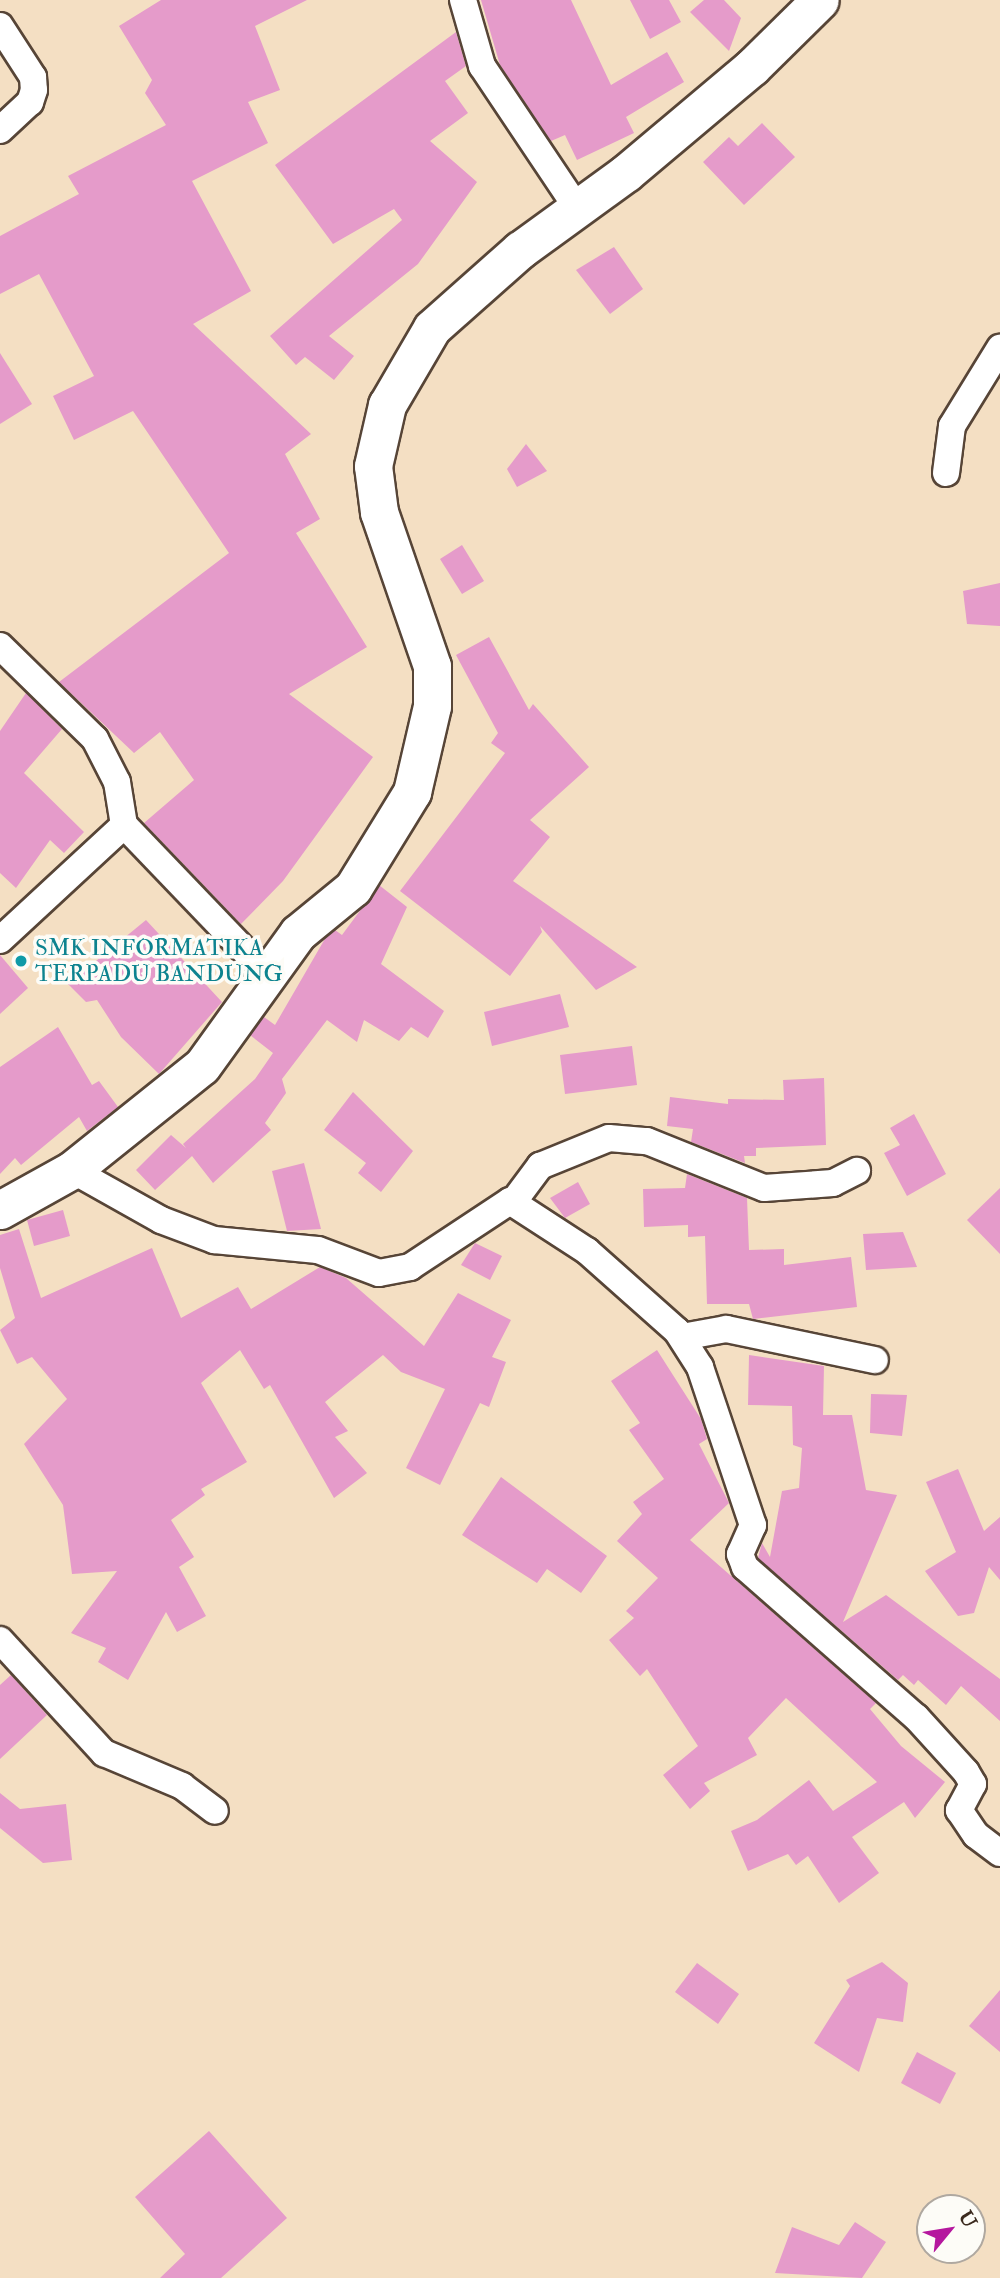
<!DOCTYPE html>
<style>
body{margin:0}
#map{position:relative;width:1000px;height:2278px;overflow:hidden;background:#f4dfc3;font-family:"IM FELL Double Pica",serif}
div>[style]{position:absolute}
.building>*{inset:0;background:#e59bca}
.roads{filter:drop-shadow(2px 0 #574537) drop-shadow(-2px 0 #574537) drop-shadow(0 2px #574537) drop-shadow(0 -2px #574537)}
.minor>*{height:26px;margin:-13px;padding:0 13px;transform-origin:13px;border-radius:13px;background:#fff}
.secondary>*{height:37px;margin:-18.5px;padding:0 18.5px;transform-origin:18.5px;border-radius:18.5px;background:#fff}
.dots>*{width:19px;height:19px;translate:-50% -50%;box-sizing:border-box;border:4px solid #fdfcf7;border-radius:50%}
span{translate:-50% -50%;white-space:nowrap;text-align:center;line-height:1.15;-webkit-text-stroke:7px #fdfcf7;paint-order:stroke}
.culture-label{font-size:23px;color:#0d838f}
.left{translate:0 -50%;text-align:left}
.north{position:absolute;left:916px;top:2194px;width:70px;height:70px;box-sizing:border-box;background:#fdfcf7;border:2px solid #afa8a0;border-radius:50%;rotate:60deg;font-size:19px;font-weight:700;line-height:28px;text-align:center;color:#3b2a1e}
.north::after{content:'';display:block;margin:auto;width:24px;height:32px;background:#b5179e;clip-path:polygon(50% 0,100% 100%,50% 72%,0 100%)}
</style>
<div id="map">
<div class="building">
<div style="clip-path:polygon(161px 0,307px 0,255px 26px,280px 90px,248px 102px,268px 143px,192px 181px,251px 291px,193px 324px,311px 434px,285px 454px,320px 519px,296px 533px,367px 647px,289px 694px,373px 757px,283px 881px,241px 924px,144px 823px,194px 780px,160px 732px,134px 753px,59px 682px,229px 553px,133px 411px,74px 440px,53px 396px,94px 376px,39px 274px,0 294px,0 236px,79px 194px,68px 176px,166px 125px,145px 93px,152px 80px,119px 26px)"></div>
<div style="clip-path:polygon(481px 0,571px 0,611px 85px,667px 52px,684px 82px,626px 117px,634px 133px,577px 160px,565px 135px,551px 141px,500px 65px)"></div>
<div style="clip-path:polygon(630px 0,669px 0,681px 22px,650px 39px)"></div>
<div style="clip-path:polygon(704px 0,724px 0,741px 18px,729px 51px,690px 12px)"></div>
<div style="clip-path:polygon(456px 32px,466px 66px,445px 81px,468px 113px,430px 141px,477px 182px,418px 264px,329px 336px,354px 356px,334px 380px,305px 357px,296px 365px,270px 336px,402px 220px,394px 209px,333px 244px,275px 165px)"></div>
<div style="clip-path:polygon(762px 123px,795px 157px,744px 205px,703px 162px,729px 137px,738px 146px)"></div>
<div style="clip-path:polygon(614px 247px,643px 289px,610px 314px,576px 270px)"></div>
<div style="clip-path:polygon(0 353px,32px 404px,0 424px)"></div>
<div style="clip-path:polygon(526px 444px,547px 471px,517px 487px,507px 469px)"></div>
<div style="clip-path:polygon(462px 545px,484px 581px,462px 594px,440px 559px)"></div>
<div style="clip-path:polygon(1000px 583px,1000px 626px,967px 624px,963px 591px)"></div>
<div style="clip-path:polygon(489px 637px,529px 710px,533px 704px,589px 767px,530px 820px,550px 837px,513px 881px,637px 967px,596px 990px,540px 926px,542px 932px,510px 976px,400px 891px,505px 753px,491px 743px,498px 733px,456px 655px)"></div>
<div style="clip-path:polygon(26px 693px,62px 729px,24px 773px,84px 832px,64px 853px,50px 840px,16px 888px,0 873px,0 731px)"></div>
<div style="clip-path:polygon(379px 885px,407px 907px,381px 964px,444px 1011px,428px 1038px,411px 1027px,399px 1041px,364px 1020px,357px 1042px,327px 1020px,282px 1079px,286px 1093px,265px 1123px,271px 1130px,213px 1183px,192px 1156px,155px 1190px,136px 1170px,171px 1135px,186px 1148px,183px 1144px,255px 1079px,273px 1053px,250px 1035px,264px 1017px,275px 1025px,326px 937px,335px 930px,342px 935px)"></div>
<div style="clip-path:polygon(146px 920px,222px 1002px,159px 1074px,121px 1037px,97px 1000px,86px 1002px,68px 984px)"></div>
<div style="clip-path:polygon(0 955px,28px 988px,0 1014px)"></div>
<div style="clip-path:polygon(560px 994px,569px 1027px,492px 1046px,484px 1012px)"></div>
<div style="clip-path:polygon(58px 1027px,92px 1085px,99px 1081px,118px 1107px,87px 1131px,79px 1117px,21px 1165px,15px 1158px,0 1174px,0 1067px)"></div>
<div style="clip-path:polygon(632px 1046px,637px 1085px,565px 1094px,560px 1055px)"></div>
<div style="clip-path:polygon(824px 1078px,826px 1145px,756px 1148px,756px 1156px,744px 1156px,745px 1163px,691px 1142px,693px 1129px,667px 1126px,670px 1097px,728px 1104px,728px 1099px,784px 1100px,783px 1080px)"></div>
<div style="clip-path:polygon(353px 1092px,413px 1151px,381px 1192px,358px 1173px,366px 1163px,324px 1130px)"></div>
<div style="clip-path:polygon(914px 1114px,946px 1174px,907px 1196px,884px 1153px,900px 1145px,890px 1128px)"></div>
<div style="clip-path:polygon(304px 1163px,321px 1229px,287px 1231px,272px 1171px)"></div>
<div style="clip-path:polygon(687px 1174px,747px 1198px,749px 1250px,784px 1249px,784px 1265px,851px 1257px,857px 1307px,753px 1319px,749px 1304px,707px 1304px,705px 1236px,688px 1237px,688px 1225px,644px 1227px,643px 1189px,685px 1188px)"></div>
<div style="clip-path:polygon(578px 1182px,590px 1204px,565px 1218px,550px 1198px)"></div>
<div style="clip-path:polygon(1000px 1188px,1000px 1254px,967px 1220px)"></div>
<div style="clip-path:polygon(63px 1210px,70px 1236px,34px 1246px,27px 1220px)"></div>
<div style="clip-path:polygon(19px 1229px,41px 1298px,152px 1248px,181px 1318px,238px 1287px,251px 1309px,320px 1267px,346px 1278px,424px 1346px,458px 1293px,511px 1320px,492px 1357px,506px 1362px,489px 1407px,480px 1403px,440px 1485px,406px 1468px,445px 1389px,401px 1372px,383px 1355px,325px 1402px,348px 1431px,335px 1437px,367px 1473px,334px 1498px,270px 1385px,264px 1389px,240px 1350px,201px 1383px,247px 1462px,201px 1489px,205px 1495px,171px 1520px,194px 1557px,179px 1567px,206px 1616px,177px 1632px,166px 1612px,128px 1680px,98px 1662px,106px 1648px,71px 1633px,117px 1571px,72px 1574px,63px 1505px,24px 1444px,67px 1399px,32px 1357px,17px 1364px,0 1330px,15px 1318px,0 1268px,0 1235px)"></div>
<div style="clip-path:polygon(903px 1232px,917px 1267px,866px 1270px,863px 1234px)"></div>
<div style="clip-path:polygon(475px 1243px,502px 1256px,490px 1280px,461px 1265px)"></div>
<div style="clip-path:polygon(657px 1350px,701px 1419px,707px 1439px,699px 1444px,729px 1503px,690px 1540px,876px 1703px,870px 1709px,901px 1746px,945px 1782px,915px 1818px,904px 1802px,852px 1837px,879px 1873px,839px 1903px,808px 1856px,796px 1865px,788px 1854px,748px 1871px,731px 1831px,757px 1820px,809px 1780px,833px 1811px,877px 1782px,786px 1698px,748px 1738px,757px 1755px,704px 1783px,710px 1791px,690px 1809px,663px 1775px,698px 1746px,647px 1669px,640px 1676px,609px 1640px,634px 1618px,626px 1611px,658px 1578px,617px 1541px,642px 1514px,633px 1502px,664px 1479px,629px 1430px,640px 1423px,611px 1381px)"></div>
<div style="clip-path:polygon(749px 1355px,824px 1366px,823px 1415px,852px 1415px,866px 1490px,897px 1495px,843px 1622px,886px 1595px,1000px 1679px,1000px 1721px,961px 1686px,946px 1705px,918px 1680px,914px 1685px,903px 1675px,898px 1680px,758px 1558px,762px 1543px,770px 1557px,782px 1491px,799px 1488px,802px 1448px,793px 1445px,792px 1406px,748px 1405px)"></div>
<div style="clip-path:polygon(871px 1394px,907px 1395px,902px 1436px,870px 1433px)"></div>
<div style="clip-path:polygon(958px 1469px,984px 1531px,1000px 1517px,1000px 1580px,989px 1567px,974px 1613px,958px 1616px,925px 1571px,956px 1552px,926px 1482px)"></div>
<div style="clip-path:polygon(501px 1477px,607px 1556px,581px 1593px,547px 1569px,537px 1583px,462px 1535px)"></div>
<div style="clip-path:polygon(11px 1675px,47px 1715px,0 1759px,0 1685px)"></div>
<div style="clip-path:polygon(0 1793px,20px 1809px,66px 1804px,72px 1860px,43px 1863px,0 1828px)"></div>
<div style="clip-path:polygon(882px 1962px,908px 1983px,903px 2022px,877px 2018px,859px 2072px,814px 2043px,850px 1986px,846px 1980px)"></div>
<div style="clip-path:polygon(697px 1963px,739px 1994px,718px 2024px,675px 1992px)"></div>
<div style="clip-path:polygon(1000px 1990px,1000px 2052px,969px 2026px)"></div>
<div style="clip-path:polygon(917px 2052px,956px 2073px,940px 2104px,901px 2083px)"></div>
<div style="clip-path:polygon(209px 2131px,287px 2218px,221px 2278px,160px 2278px,185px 2254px,135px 2197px)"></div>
<div style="clip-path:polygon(855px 2222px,886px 2242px,862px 2278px,775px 2273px,792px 2227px,839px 2245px)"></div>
</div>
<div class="roads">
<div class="minor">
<div style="left:463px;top:0;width:69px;rotate:73.9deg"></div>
<div style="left:482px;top:66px;width:171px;rotate:56.2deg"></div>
<div style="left:0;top:26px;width:61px;rotate:57.1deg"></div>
<div style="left:33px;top:77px;width:13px;rotate:86deg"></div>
<div style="left:34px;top:90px;width:13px;rotate:108deg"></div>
<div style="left:30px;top:102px;width:41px;rotate:137deg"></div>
<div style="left:946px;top:473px;width:47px;rotate:-82.7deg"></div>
<div style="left:952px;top:426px;width:92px;rotate:-58.4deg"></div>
<div style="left:0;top:646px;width:133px;rotate:44.4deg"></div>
<div style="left:95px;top:739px;width:48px;rotate:62.9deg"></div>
<div style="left:117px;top:782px;width:44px;rotate:80.8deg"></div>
<div style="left:0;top:940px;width:169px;rotate:-42.8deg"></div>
<div style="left:124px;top:825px;width:209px;rotate:46.2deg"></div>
<div style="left:72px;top:1170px;width:102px;rotate:29.3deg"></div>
<div style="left:161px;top:1220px;width:57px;rotate:20.7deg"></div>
<div style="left:214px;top:1240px;width:104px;rotate:5.5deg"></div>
<div style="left:318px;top:1250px;width:65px;rotate:20.7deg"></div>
<div style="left:379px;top:1273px;width:32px;rotate:-11deg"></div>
<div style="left:410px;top:1267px;width:120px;rotate:-33.4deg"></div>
<div style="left:510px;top:1201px;width:92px;rotate:33deg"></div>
<div style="left:587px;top:1251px;width:120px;rotate:41.6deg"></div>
<div style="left:677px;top:1331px;width:43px;rotate:57.4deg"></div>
<div style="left:700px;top:1367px;width:167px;rotate:71.5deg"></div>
<div style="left:753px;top:1525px;width:32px;rotate:114deg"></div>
<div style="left:740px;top:1554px;width:14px;rotate:69deg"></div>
<div style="left:745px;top:1567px;width:227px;rotate:41.3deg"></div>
<div style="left:916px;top:1717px;width:74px;rotate:47.7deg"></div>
<div style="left:966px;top:1772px;width:14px;rotate:60deg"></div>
<div style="left:973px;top:1784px;width:30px;rotate:118deg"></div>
<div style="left:959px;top:1810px;width:30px;rotate:56deg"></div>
<div style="left:976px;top:1835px;width:30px;rotate:37deg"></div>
<div style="left:514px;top:1201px;width:44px;rotate:-53.4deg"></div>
<div style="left:540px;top:1166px;width:74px;rotate:-22.1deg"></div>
<div style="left:609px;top:1138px;width:38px;rotate:5deg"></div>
<div style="left:647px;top:1141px;width:126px;rotate:21.9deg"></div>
<div style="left:764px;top:1188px;width:69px;rotate:-4.1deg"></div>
<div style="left:833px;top:1183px;width:27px;rotate:-27deg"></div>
<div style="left:682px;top:1337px;width:45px;rotate:-10.3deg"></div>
<div style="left:726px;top:1329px;width:152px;rotate:11.8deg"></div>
<div style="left:0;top:1640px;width:154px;rotate:47.4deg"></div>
<div style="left:104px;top:1753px;width:85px;rotate:22.9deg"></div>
<div style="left:182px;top:1786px;width:41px;rotate:37.1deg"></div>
</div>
<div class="secondary">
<div style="left:0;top:1210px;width:82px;rotate:-29.1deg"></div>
<div style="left:72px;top:1170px;width:166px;rotate:-38.7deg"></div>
<div style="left:202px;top:1066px;width:164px;rotate:-54.2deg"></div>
<div style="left:298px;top:933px;width:71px;rotate:-39.3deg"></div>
<div style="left:353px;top:888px;width:113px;rotate:-58.4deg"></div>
<div style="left:412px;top:792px;width:88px;rotate:-76.9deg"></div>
<div style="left:432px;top:706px;width:40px;rotate:-90deg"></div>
<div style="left:432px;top:666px;width:163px;rotate:-109deg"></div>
<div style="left:379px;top:512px;width:46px;rotate:-97.4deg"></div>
<div style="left:373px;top:466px;width:63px;rotate:-77.1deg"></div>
<div style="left:387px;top:405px;width:89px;rotate:-59.7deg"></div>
<div style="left:432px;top:328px;width:118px;rotate:-41.6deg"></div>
<div style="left:520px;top:250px;width:131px;rotate:-36deg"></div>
<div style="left:626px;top:173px;width:165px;rotate:-40.1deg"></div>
<div style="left:752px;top:67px;width:95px;rotate:-44.6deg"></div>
</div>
</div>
<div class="dots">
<div style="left:21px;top:961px;background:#0f9aa8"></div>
</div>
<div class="culture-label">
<span class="left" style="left:35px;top:961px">SMK INFORMATIKA<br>TERPADU BANDUNG</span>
</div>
<div class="north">U</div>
</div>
